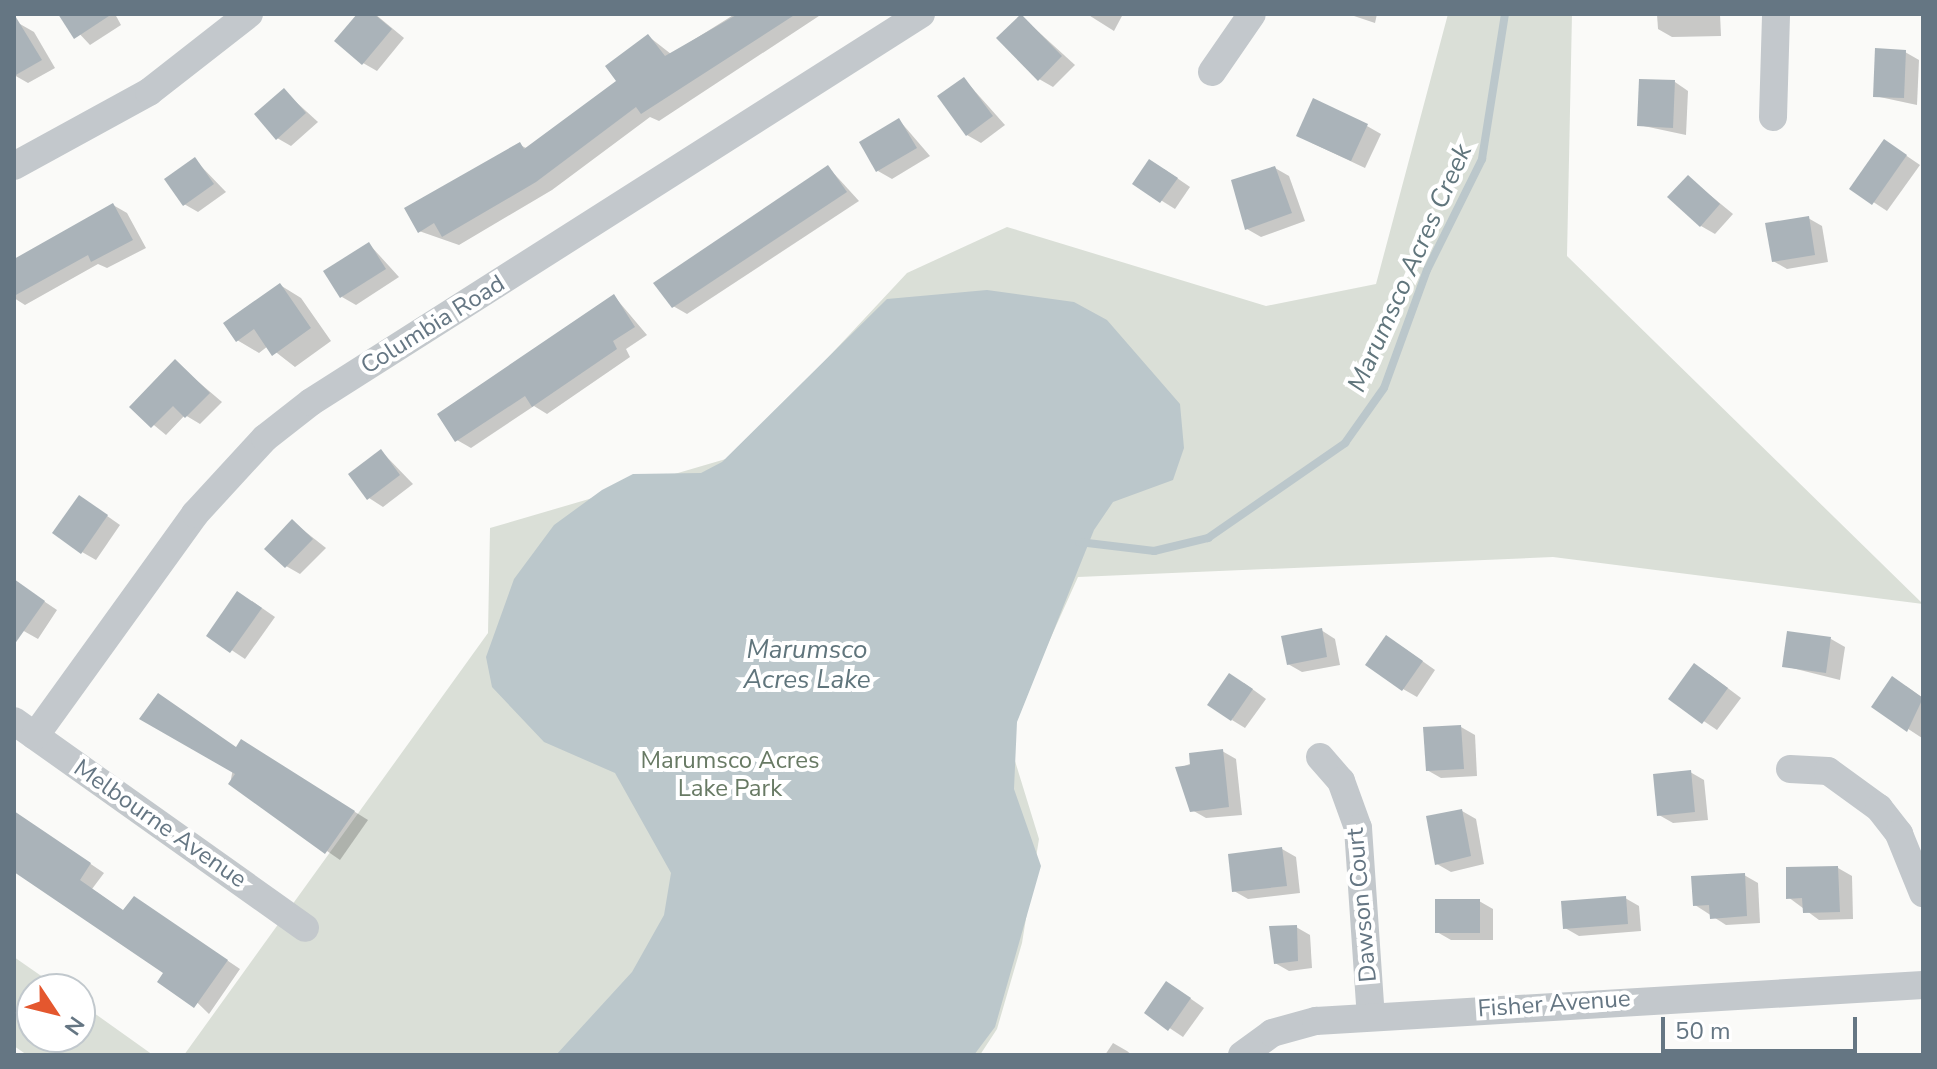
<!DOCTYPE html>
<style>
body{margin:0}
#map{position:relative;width:1937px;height:1069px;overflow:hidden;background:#fafaf8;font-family:"Nunito Sans",sans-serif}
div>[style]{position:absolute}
.green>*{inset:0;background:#dadfd7}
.water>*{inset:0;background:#bbc7cb}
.shadow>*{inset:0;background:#0003}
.stream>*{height:8px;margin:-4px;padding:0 4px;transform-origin:4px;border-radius:4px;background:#bbc7cb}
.building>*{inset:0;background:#aab3b9}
.minor>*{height:28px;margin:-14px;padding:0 14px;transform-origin:14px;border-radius:14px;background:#c3c8cc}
span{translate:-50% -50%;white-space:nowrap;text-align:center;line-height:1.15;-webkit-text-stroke:8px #fff;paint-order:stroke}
.street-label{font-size:24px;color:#657683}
.park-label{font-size:24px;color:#687a64}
.water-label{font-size:26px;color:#60757c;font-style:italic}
.frame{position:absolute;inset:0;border:16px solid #657683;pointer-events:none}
.north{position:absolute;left:16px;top:973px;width:80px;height:80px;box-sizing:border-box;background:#fff;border:2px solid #c1c8cd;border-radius:50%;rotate:125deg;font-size:22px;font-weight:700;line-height:32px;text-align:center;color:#657683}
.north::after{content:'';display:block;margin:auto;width:28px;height:36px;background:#e4572e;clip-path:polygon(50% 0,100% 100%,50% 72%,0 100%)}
.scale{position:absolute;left:1661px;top:1017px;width:196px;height:36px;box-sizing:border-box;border:4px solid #657683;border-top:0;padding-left:10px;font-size:24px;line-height:28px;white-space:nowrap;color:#657683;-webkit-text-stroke:6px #fff;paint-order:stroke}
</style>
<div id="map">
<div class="green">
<div style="clip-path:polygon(1448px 14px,1572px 14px,1567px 256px,1923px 604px,1553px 557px,1078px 577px,1007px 735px,1039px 839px,1022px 943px,997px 1029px,980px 1055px,184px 1055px,488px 633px,490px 528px,736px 456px,907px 273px,1007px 227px,1266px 306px,1376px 284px)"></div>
<div style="clip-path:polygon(14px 957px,60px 989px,32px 989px,32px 1037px,80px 1037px,80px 1003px,153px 1055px,27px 1055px,14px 1046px)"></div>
</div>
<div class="water">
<div style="clip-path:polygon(987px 290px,1074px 302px,1107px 320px,1180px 404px,1184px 448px,1173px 480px,1113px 502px,1094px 530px,1017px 722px,1014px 789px,1041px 866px,995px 1027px,974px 1055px,556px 1055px,632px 972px,664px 915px,671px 873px,615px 773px,544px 742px,492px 687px,486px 657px,514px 579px,554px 525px,602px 490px,633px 474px,701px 473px,722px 462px,887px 299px)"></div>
</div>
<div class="shadow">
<div style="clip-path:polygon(61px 14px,115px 14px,121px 25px,90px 45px)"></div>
<div style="clip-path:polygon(359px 14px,375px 14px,404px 38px,377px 71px,363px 63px)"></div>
<div style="clip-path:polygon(735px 14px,822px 14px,659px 121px,650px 117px,552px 190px,459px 245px,419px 231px,520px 145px,528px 149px,619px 81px,648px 36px,671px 54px)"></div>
<div style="clip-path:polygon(1087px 14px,1123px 14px,1114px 31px)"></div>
<div style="clip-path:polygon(1348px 14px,1377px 14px,1375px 23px)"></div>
<div style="clip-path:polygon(1657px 14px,1720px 14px,1721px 36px,1672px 37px,1658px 29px)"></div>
<div style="clip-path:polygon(1021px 16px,1075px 65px,1053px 87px,1039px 79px)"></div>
<div style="clip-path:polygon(20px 24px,34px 32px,55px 68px,28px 83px,14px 75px,14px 28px)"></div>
<div style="clip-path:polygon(1905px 52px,1919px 60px,1917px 105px,1875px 96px)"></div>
<div style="clip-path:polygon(964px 79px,1005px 125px,981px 143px,967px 135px)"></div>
<div style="clip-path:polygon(1675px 82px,1688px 91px,1686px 135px,1639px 125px)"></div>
<div style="clip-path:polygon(284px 91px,318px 122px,291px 146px,277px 138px)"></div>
<div style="clip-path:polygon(899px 120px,930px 156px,892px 179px,878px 171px)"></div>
<div style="clip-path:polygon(1367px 126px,1381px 134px,1365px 168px,1312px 143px)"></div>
<div style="clip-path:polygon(1898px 150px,1920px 165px,1887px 211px,1852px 188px)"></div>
<div style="clip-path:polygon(195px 160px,226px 192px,198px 212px,184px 204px)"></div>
<div style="clip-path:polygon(828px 167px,859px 201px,687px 314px,673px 306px)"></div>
<div style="clip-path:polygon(1275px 168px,1289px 176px,1305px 221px,1261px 237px,1247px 229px)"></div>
<div style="clip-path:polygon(1164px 169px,1190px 187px,1175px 209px,1135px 184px)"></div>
<div style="clip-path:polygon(1688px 177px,1733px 214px,1715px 234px,1701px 226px)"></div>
<div style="clip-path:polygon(113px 205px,127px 213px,146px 248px,107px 268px,98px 264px,25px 305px,14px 298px,14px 261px)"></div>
<div style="clip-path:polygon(1808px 218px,1822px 226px,1828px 262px,1787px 269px,1773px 261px)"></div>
<div style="clip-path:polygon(369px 244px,399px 277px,356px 305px,342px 297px)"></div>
<div style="clip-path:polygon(280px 285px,301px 298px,331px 341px,295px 367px,268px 346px,259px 353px,237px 340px)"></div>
<div style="clip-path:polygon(614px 296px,647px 335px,626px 349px,630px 357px,547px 414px,534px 406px,471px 448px,457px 440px)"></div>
<div style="clip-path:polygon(175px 362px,222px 402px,200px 424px,185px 415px,166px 435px,132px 407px)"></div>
<div style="clip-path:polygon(381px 451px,413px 484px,383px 507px,369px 498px)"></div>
<div style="clip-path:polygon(93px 506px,120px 525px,96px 560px,82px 552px)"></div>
<div style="clip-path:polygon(293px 522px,326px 548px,300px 574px,286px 566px)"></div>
<div style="clip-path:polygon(14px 581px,57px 610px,38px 639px,22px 630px,14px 642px)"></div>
<div style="clip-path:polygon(252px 601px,275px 617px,245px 659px,209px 635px)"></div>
<div style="clip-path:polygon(1321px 630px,1335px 639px,1340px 665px,1302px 672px,1288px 664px)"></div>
<div style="clip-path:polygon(1831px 639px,1845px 647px,1840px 680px,1784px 666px)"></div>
<div style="clip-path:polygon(1401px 646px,1435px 670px,1417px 697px,1403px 689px)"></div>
<div style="clip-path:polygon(1709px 674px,1741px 698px,1717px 730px,1671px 699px)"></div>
<div style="clip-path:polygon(1244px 683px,1266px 699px,1245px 728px,1232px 720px)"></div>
<div style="clip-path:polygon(1906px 686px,1923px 698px,1922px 738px,1873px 706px)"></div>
<div style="clip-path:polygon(1461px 727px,1475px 735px,1477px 776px,1441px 778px,1427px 770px)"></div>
<div style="clip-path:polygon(237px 748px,255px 750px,368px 820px,340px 860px,230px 784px)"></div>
<div style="clip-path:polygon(1222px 751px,1236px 759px,1242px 815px,1206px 818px,1192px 810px,1177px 769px)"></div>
<div style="clip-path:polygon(1690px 772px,1704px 780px,1708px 820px,1673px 823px,1659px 815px)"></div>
<div style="clip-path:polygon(1462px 811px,1476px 819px,1484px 864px,1451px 872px,1437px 864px)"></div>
<div style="clip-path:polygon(14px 812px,104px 873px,92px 889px,125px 912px,148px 907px,240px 969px,209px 1014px,166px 972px,14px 864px)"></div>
<div style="clip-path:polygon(1282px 849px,1296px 857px,1300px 893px,1248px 899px,1234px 891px)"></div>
<div style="clip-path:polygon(1838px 868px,1852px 876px,1853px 919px,1819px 920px,1788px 897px)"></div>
<div style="clip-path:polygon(1744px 875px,1758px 883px,1760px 923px,1726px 925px,1695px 905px)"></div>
<div style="clip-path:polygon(1625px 898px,1639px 906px,1641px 931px,1579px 936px,1565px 928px)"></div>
<div style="clip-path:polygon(1479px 901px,1493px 909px,1493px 940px,1451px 940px,1437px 932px)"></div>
<div style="clip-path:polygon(1296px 927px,1310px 935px,1312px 968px,1289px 971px,1275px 963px)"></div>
<div style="clip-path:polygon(1181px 992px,1204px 1008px,1183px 1037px,1147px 1013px)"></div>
<div style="clip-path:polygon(1113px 1043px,1127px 1051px,1132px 1055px,1105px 1055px)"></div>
</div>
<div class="stream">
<div style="left:1079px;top:542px;width:76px;rotate:6.8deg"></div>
<div style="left:1154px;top:551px;width:56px;rotate:-13.5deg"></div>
<div style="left:1208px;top:538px;width:167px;rotate:-34.7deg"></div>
<div style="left:1345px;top:443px;width:67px;rotate:-54.7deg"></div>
<div style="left:1384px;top:388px;width:126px;rotate:-70deg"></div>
<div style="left:1427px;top:270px;width:124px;rotate:-63.6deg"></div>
<div style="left:1482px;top:159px;width:147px;rotate:-81deg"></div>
</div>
<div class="building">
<div style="clip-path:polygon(14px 14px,42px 60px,14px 76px)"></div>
<div style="clip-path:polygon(58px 14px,112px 14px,74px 39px)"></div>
<div style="clip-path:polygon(357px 14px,374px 14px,392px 29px,362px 65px,334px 41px)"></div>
<div style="clip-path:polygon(738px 14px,796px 14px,641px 114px,636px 107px,536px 182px,442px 237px,434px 223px,418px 233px,404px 208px,520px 142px,524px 149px,616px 81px,605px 66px,648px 34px,665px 56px)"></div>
<div style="clip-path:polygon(1021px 14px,1062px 56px,1038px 81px,996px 38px)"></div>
<div style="clip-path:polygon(1875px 48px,1906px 50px,1904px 98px,1873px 97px)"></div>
<div style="clip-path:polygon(964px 77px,993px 116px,966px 136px,937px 96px)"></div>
<div style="clip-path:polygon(1639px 79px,1675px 80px,1673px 128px,1637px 126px)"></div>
<div style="clip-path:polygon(284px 88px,306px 113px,276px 140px,254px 114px)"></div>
<div style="clip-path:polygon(1313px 98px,1368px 124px,1351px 161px,1296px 136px)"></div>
<div style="clip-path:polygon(899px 118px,917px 148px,876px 172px,859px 142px)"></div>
<div style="clip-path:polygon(1884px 139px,1907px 155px,1872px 205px,1849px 189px)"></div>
<div style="clip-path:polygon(195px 157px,214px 184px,183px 206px,164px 179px)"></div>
<div style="clip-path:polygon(1149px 159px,1178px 178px,1160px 203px,1132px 184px)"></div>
<div style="clip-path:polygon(828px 165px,847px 192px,672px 308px,653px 283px)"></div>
<div style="clip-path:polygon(1275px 166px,1292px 213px,1245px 230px,1231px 180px)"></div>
<div style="clip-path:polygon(1688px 175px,1720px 204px,1700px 227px,1667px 197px)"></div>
<div style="clip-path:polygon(113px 203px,133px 240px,91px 262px,88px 255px,14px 296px,14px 259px)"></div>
<div style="clip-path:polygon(1809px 216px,1815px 255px,1772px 262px,1765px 223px)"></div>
<div style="clip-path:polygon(369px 242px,386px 269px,340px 298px,323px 271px)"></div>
<div style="clip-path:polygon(280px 283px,311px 328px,272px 356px,254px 329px,236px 342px,223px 323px)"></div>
<div style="clip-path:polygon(614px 294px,635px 327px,613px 341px,617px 349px,532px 407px,525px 396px,455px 442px,437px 414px)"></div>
<div style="clip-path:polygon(175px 359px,210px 393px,185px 418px,173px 406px,151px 428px,129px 407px)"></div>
<div style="clip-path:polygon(381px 449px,400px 475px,367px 500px,348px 474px)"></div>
<div style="clip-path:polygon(79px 495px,108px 515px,81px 554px,52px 533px)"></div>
<div style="clip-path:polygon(292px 519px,313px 539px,285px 568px,264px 549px)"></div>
<div style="clip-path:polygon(14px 579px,45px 601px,14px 645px)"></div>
<div style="clip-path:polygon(237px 591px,262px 608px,230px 653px,206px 636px)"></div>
<div style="clip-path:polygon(1322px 628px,1327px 657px,1287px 665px,1281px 636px)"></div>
<div style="clip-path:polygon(1787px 631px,1831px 637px,1826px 673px,1782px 667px)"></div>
<div style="clip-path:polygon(1386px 635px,1423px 661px,1402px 691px,1365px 665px)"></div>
<div style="clip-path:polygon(1694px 663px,1728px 688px,1702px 724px,1668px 699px)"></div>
<div style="clip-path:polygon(1229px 673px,1253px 689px,1231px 721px,1207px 705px)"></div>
<div style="clip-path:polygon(1892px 676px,1923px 698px,1907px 732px,1871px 707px)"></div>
<div style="clip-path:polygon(158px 693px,236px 747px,241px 739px,355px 811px,325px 854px,228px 784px,235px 774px,139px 719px)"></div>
<div style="clip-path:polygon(1461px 725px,1464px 769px,1426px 771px,1423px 727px)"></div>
<div style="clip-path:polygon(1223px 749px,1229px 807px,1190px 812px,1175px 767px,1190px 765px,1189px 753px)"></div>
<div style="clip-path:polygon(1691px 770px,1695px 812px,1657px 816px,1653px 774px)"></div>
<div style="clip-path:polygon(1462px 809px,1471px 856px,1435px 865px,1426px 816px)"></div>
<div style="clip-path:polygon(14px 811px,91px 863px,80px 880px,123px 910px,134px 896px,228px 960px,194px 1008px,157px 982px,163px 973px,14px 872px)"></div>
<div style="clip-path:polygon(1282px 847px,1287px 886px,1232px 892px,1228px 854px)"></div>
<div style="clip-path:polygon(1838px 866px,1840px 912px,1803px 913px,1802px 898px,1786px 899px,1786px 867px)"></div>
<div style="clip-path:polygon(1745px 873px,1747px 916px,1710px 919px,1709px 905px,1693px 906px,1691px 876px)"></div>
<div style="clip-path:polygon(1626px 896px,1628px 924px,1563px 929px,1561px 901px)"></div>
<div style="clip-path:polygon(1435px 899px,1480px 899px,1480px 933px,1435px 933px)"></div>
<div style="clip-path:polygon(1297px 925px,1298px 961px,1274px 964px,1269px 926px)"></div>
<div style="clip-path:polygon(1166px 981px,1191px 998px,1168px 1031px,1144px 1013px)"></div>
</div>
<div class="minor">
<div style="left:1212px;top:72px;width:70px;rotate:-55.4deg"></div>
<div style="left:1773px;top:117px;width:103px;rotate:-88.3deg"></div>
<div style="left:14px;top:166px;width:154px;rotate:-28.7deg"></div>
<div style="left:149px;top:92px;width:127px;rotate:-38deg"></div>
<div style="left:14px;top:721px;width:357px;rotate:35.4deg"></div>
<div style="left:35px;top:736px;width:274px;rotate:-54.2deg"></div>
<div style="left:195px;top:514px;width:103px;rotate:-47.4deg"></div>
<div style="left:265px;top:438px;width:58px;rotate:-38deg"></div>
<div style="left:311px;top:402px;width:723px;rotate:-32.46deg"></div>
<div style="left:1320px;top:757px;width:32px;rotate:49deg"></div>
<div style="left:1341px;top:781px;width:50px;rotate:70.1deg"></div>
<div style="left:1358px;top:828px;width:189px;rotate:86.1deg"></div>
<div style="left:1790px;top:769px;width:38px;rotate:3deg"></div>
<div style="left:1828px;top:771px;width:63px;rotate:36deg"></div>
<div style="left:1879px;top:808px;width:33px;rotate:52deg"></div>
<div style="left:1899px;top:834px;width:64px;rotate:67.9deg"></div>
<div style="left:1242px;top:1055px;width:37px;rotate:-36deg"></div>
<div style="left:1272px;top:1033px;width:46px;rotate:-15.3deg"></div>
<div style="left:1316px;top:1021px;width:608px;rotate:-3.39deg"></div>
</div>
<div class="street-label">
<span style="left:433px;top:325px;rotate:-32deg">Columbia Road</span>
<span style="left:160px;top:824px;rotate:35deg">Melbourne Avenue</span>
<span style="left:1362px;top:905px;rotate:-95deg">Dawson Court</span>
<span style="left:1554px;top:1004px;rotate:-4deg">Fisher Avenue</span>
</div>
<div class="park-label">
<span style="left:730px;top:775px">Marumsco Acres<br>Lake Park</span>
</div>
<div class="water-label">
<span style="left:1410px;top:268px;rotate:-66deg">Marumsco Acres Creek</span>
<span style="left:807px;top:665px">Marumsco<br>Acres Lake</span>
</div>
<div class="frame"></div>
<div class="north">N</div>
<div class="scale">50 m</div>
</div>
